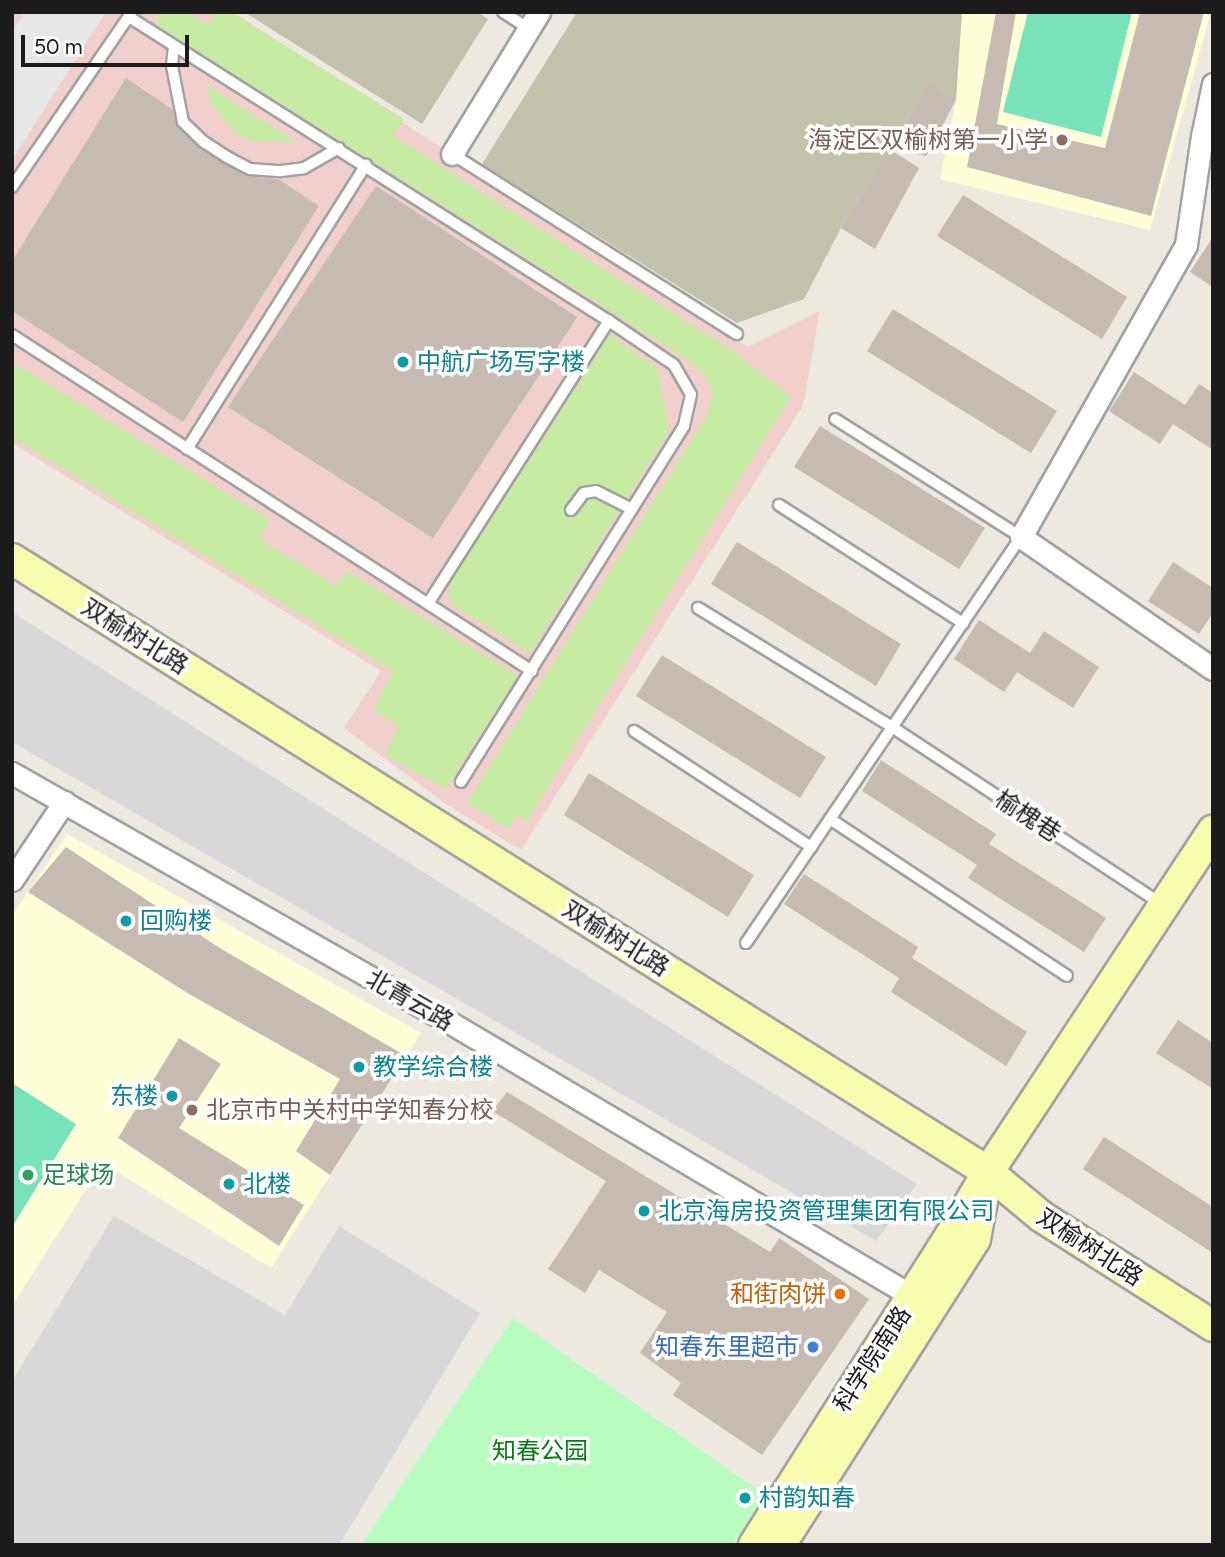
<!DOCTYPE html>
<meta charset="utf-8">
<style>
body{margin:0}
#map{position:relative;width:1225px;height:1557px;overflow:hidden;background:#eee9e0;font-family:Figtree,"Noto Sans SC",sans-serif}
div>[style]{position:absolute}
.residential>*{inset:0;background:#d9d8d8}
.commercial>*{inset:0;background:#f0cfcd}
.education>*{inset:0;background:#ffffd7}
.construction>*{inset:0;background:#c2c2ab}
.grass>*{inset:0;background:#c5eca2}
.park>*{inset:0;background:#b8fcbf}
.pitch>*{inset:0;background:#78e2ba}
.parking>*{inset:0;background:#e7e7e7}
.building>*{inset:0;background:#c5bbb3}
.roads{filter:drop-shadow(2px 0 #a2a2a2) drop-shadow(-2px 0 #a2a2a2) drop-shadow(0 2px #a2a2a2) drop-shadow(0 -2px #a2a2a2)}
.lane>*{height:10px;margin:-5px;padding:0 5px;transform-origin:5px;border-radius:5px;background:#fff}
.street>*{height:21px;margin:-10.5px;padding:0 10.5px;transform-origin:10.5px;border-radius:10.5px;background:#fff}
.secondary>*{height:30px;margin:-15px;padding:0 15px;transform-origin:15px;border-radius:15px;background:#f8fcaf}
.dots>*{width:19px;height:19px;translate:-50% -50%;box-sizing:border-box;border:4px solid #fff;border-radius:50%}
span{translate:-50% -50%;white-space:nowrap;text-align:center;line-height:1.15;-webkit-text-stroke:7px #fff;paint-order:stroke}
.education-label{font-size:24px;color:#785e54}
.right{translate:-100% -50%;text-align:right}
.left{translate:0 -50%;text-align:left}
.culture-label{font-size:24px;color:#0d838f}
.street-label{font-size:24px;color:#1b1b1b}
.leisure-label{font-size:24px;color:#27864d}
.food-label{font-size:24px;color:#c56008}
.shop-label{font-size:24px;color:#366cbe}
.park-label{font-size:24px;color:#057d11}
.frame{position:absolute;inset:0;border:14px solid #1b1b1b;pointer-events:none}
.scale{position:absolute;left:21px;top:35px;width:168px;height:32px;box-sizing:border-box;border:4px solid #1b1b1b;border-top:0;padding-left:9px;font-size:21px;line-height:24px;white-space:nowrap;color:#1b1b1b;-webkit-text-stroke:5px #fff;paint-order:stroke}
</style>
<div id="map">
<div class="residential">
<div style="clip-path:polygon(12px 612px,917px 1184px,876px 1241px,12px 742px)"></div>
<div style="clip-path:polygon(114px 1216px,285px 1315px,339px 1226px,480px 1313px,339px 1545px,12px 1545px,12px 1381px)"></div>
</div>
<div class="commercial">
<div style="clip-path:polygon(13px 12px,233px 12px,748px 347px,820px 311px,803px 406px,521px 850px,446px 804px,344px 728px,381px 671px,12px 443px)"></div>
</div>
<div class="education">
<div style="clip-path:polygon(962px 12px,1211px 12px,1150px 230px,940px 179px,956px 100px)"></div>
<div style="clip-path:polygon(67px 834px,421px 1033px,271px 1268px,103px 1163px,12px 1306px,12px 916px)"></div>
</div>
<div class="construction">
<div style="clip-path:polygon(244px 12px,478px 12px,488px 19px,422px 124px)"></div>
<div style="clip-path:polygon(577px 12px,962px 12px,956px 100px,930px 83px,841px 228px,804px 299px,737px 323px,482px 164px)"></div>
</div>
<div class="grass">
<div style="clip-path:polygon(156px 12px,186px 12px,208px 25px,217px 12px,231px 12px,404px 119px,393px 136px,730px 349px,791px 397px,527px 821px,518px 816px,508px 829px,467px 803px,706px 417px,713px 393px,704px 374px,685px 358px,158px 26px)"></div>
<div style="clip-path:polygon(207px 86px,297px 142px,252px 141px,237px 134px,211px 104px)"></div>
<div style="clip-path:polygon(610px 335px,657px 368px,669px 431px,530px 653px,458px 608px,449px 599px,449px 585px)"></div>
<div style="clip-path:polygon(12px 362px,269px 519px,260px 539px,336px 586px,347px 571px,518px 676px,445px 789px,385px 755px,399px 726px,374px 710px,393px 671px,12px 437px)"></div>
</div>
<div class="park">
<div style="clip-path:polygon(513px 1318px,765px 1495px,732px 1545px,367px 1545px,363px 1542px)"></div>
</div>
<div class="pitch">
<div style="clip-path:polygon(1028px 12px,1132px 12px,1101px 137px,1003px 112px)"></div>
<div style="clip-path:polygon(12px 1083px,76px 1124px,12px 1227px)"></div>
</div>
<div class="parking">
<div style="clip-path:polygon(25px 12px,106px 12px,12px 160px,12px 32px)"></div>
</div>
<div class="building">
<div style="clip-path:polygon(996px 12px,1016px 12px,997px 124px,1105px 148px,1140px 12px,1204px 12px,1151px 216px,967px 167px)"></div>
<div style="clip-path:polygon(126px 78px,172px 109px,177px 127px,200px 149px,247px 176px,278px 179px,319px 206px,183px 422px,12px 311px,12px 261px)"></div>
<div style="clip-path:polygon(930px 82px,956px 100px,926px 156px,891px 147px)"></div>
<div style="clip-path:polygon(889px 149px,919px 168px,875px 249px,841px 228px)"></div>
<div style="clip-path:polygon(376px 186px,577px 317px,433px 538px,228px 407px)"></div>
<div style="clip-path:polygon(963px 195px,1127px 297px,1102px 339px,937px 236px)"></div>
<div style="clip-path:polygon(1213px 237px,1213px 287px,1190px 272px)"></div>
<div style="clip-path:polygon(893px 309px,1057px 411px,1031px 453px,867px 351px)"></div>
<div style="clip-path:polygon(1134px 372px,1185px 405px,1199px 384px,1213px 393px,1213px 450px,1173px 424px,1160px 444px,1109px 411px)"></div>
<div style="clip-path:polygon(820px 426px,985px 528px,959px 569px,794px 467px)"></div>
<div style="clip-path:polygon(737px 542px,901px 644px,876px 686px,711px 584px)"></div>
<div style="clip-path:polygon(1173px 562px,1213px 588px,1213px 613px,1199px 634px,1148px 601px)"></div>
<div style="clip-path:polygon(979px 620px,1030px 653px,1044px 631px,1099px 667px,1073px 708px,1017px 672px,1004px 692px,954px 659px)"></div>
<div style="clip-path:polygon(662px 655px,826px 757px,800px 798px,636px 696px)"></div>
<div style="clip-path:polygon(881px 760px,996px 834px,989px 844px,1106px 918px,1084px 952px,968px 878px,977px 865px,862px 791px)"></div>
<div style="clip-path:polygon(589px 773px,754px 875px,728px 917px,564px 815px)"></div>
<div style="clip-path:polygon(66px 847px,223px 950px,406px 1056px,330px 1175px,296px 1151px,340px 1079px,189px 994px,28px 892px)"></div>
<div style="clip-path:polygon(804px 874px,918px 947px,912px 958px,1027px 1032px,1006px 1066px,891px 992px,899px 978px,784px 904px)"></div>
<div style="clip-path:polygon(1178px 1020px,1213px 1043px,1213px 1089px,1156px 1053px)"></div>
<div style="clip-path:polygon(179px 1038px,221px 1064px,179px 1128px,304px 1205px,279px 1246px,118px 1138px)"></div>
<div style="clip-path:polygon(507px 1092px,770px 1252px,779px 1238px,869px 1299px,762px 1455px,673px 1395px,681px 1383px,640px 1353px,667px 1312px,599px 1270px,585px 1293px,548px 1269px,606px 1181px,492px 1111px)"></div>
<div style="clip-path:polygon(1104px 1137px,1213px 1207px,1213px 1253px,1083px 1169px)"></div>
</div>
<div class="roads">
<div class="lane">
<div style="left:503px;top:12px;width:31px;rotate:33deg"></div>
<div style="left:129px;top:17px;width:568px;rotate:32.35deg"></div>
<div style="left:609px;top:321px;width:78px;rotate:34.1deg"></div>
<div style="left:674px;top:365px;width:34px;rotate:60deg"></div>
<div style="left:691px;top:395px;width:32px;rotate:103deg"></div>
<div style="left:684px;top:426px;width:420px;rotate:122.1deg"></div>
<div style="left:174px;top:46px;width:20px;rotate:96deg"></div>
<div style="left:172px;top:66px;width:57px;rotate:78.9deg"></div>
<div style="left:183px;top:122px;width:29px;rotate:44deg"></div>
<div style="left:204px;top:142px;width:27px;rotate:33deg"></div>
<div style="left:227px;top:157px;width:26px;rotate:28deg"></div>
<div style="left:250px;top:169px;width:31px;rotate:4deg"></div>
<div style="left:281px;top:171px;width:23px;rotate:-7deg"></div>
<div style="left:304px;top:168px;width:40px;rotate:-29.7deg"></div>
<div style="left:452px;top:154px;width:337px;rotate:32.3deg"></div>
<div style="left:12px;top:187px;width:211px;rotate:-55.6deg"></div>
<div style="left:12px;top:335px;width:619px;rotate:32.87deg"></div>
<div style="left:187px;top:449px;width:336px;rotate:-57.8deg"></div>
<div style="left:779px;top:505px;width:219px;rotate:32.7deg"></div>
<div style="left:571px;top:510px;width:21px;rotate:-53deg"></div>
<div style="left:584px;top:493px;width:12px;rotate:-9deg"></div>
<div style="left:596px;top:491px;width:40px;rotate:26.6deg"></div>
<div style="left:429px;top:602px;width:334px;rotate:-57.4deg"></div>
<div style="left:698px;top:608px;width:228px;rotate:31.5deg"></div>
<div style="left:892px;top:727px;width:322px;rotate:33.3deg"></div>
<div style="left:634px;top:731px;width:212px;rotate:33.2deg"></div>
<div style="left:830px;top:819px;width:284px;rotate:33.5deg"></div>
<div style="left:746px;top:943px;width:490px;rotate:-55.9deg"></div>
<div style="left:1021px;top:537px;width:220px;rotate:-147.6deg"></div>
</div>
<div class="street">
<div style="left:1213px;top:84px;width:53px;rotate:101.9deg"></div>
<div style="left:1202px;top:136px;width:12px;rotate:24deg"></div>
<div style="left:1202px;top:136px;width:110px;rotate:98.4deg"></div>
<div style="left:1186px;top:245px;width:335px;rotate:119.5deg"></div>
<div style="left:1021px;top:537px;width:233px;rotate:34.5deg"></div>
<div style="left:452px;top:154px;width:167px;rotate:-58.5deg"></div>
<div style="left:12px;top:773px;width:497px;rotate:29.7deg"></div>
<div style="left:444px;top:1019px;width:544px;rotate:30.62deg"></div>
<div style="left:12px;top:880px;width:94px;rotate:-56.3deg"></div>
</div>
<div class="secondary">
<div style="left:12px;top:559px;width:1153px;rotate:32.13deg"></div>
<div style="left:988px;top:1172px;width:70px;rotate:39.8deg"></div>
<div style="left:1042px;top:1217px;width:203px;rotate:32.5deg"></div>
<div style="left:754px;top:1545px;width:375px;rotate:-57.6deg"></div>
<div style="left:955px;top:1228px;width:65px;rotate:-59.5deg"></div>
<div style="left:988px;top:1172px;width:409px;rotate:-56.6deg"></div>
<div style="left:780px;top:1545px;width:363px;rotate:-57.5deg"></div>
<div style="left:975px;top:1239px;width:44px;rotate:-79.5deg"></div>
</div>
</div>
<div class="dots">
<div style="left:1062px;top:140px;background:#8d6e63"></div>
<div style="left:403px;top:362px;background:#0f9aa8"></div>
<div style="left:126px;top:921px;background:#0f9aa8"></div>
<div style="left:359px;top:1067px;background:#0f9aa8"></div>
<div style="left:172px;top:1096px;background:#0f9aa8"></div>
<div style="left:192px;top:1110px;background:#8d6e63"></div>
<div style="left:28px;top:1175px;background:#2e9e5b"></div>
<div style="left:229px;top:1184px;background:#0f9aa8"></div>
<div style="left:644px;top:1211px;background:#0f9aa8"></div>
<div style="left:840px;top:1294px;background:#e8710a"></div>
<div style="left:813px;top:1347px;background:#3f7fe0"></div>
<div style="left:745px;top:1498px;background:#0f9aa8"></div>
</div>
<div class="education-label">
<span class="right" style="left:1048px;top:140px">海淀区双榆树第一小学</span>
<span class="left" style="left:206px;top:1110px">北京市中关村中学知春分校</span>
</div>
<div class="culture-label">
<span class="left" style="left:417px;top:362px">中航广场写字楼</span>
<span class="left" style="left:140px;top:921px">回购楼</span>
<span class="left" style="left:373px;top:1067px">教学综合楼</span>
<span class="right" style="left:158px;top:1096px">东楼</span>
<span class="left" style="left:243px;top:1184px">北楼</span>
<span class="left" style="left:658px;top:1211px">北京海房投资管理集团有限公司</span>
<span class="left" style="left:759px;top:1498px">村韵知春</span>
</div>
<div class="street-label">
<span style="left:135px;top:636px;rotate:32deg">双榆树北路</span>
<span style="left:1028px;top:816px;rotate:33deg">榆槐巷</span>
<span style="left:616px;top:938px;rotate:32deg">双榆树北路</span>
<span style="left:410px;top:1000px;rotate:30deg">北青云路</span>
<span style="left:1090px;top:1247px;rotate:33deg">双榆树北路</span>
<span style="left:872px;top:1359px;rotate:-57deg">科学院南路</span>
</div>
<div class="leisure-label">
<span class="left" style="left:42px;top:1175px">足球场</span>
</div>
<div class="food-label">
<span class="right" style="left:826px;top:1294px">和街肉饼</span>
</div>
<div class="shop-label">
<span class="right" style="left:799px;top:1347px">知春东里超市</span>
</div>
<div class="park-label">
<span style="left:540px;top:1451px">知春公园</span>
</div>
<div class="frame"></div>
<div class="scale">50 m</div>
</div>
